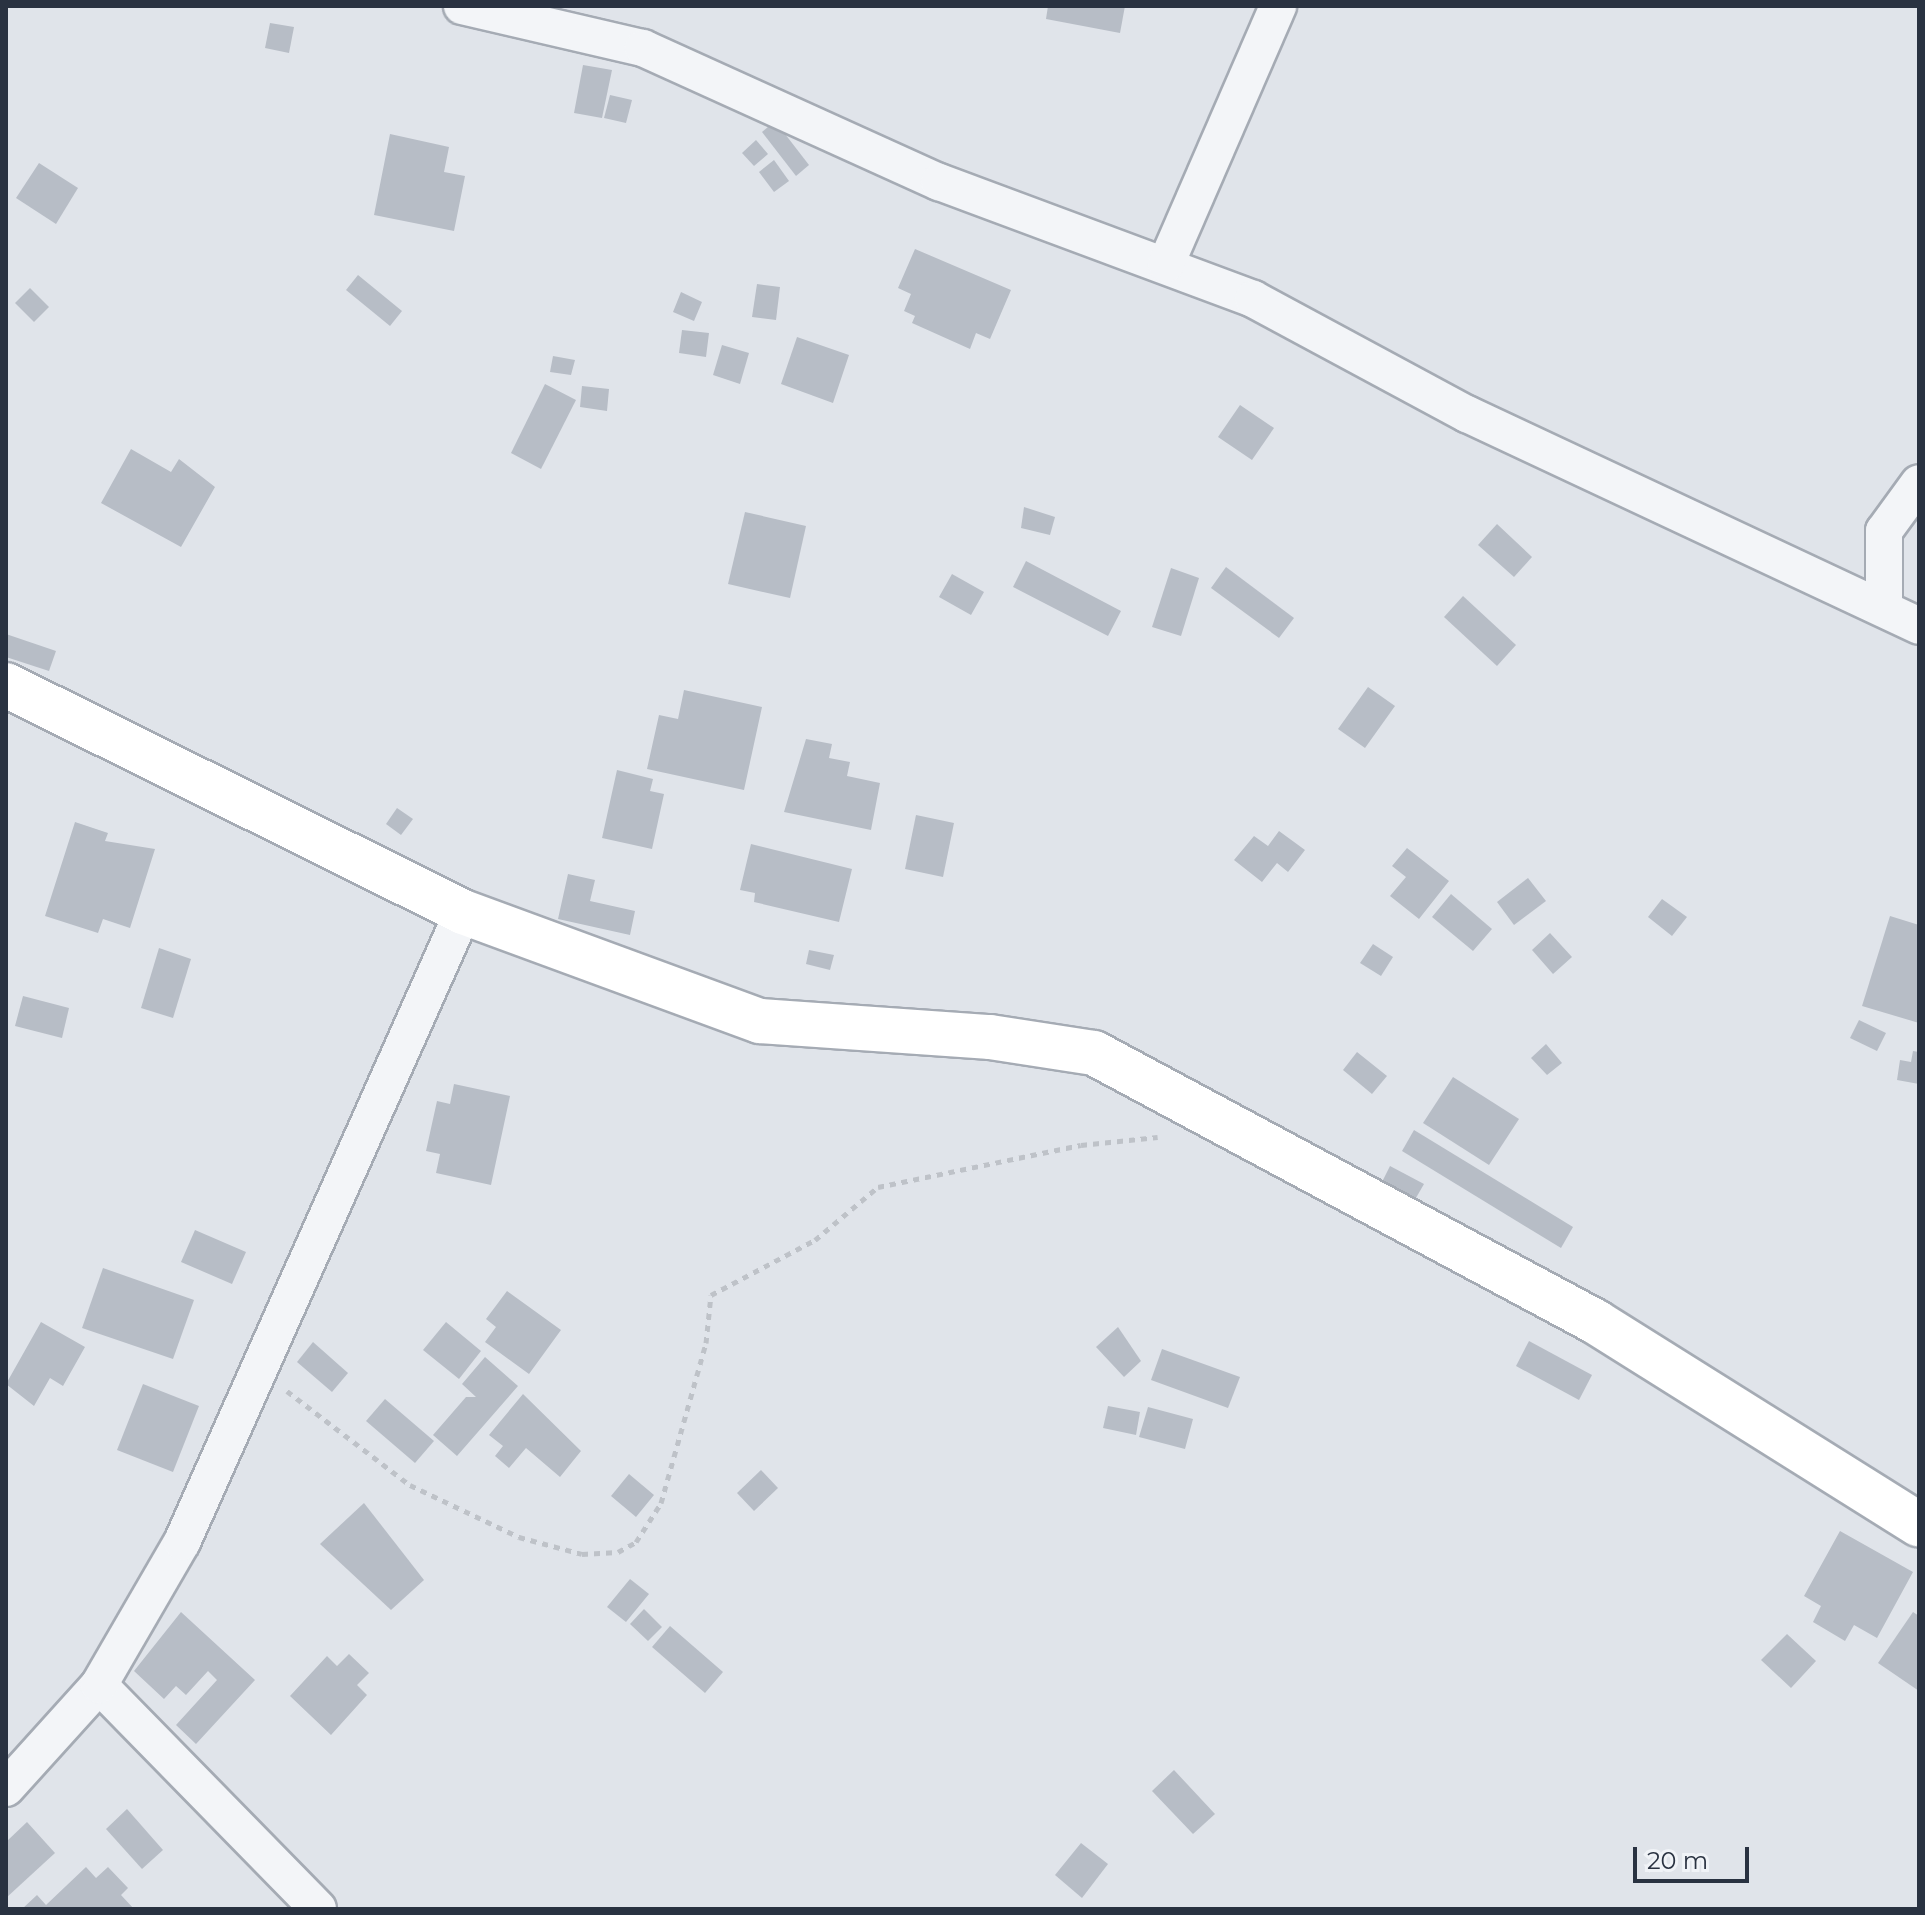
<!DOCTYPE html>
<style>
body{margin:0}
#map{position:relative;width:1925px;height:1915px;overflow:hidden;background:#e0e4ea;font-family:Montserrat,sans-serif}
div>[style]{position:absolute}
.building>*{inset:0;background:#b7bdc6}
.path>*{height:5px;margin-top:-2.5px;transform-origin:0;background:repeating-linear-gradient(90deg,#bec2c8 0 6px,transparent 0 12px)}
.roads{filter:drop-shadow(2px 0 #a5abb4) drop-shadow(-2px 0 #a5abb4) drop-shadow(0 2px #a5abb4) drop-shadow(0 -2px #a5abb4)}
.street>*{height:36px;margin:-18px;padding:0 18px;transform-origin:18px;border-radius:18px;background:#f3f5f8}
.secondary>*{height:44px;margin:-22px;padding:0 22px;transform-origin:22px;border-radius:22px;background:#fff}
span{translate:-50% -50%;white-space:nowrap;text-align:center;line-height:1.15;-webkit-text-stroke:6px #f0f3f7;paint-order:stroke}
.frame{position:absolute;inset:0;border:8px solid #293241;pointer-events:none}
.scale{position:absolute;left:1633px;top:1847px;width:116px;height:36px;box-sizing:border-box;border:4px solid #293241;border-top:0;padding-left:10px;font-size:24px;line-height:28px;white-space:nowrap;color:#293241;-webkit-text-stroke:6px #f0f3f7;paint-order:stroke}
</style>
<div id="map">
<div class="building">
<div style="clip-path:polygon(1048px 6px,1125px 6px,1120px 33px,1046px 19px)"></div>
<div style="clip-path:polygon(270px 23px,294px 27px,289px 53px,265px 48px)"></div>
<div style="clip-path:polygon(583px 65px,612px 70px,602px 118px,574px 113px)"></div>
<div style="clip-path:polygon(610px 95px,632px 100px,626px 123px,604px 118px)"></div>
<div style="clip-path:polygon(775px 121px,809px 165px,796px 176px,762px 132px)"></div>
<div style="clip-path:polygon(390px 134px,449px 147px,444px 172px,465px 176px,454px 231px,374px 215px)"></div>
<div style="clip-path:polygon(756px 140px,768px 154px,754px 166px,742px 153px)"></div>
<div style="clip-path:polygon(774px 160px,789px 181px,774px 192px,759px 172px)"></div>
<div style="clip-path:polygon(39px 163px,78px 188px,56px 224px,16px 198px)"></div>
<div style="clip-path:polygon(915px 249px,1011px 290px,990px 339px,976px 333px,970px 349px,912px 323px,915px 316px,904px 311px,911px 294px,898px 288px)"></div>
<div style="clip-path:polygon(358px 275px,402px 311px,390px 326px,346px 290px)"></div>
<div style="clip-path:polygon(757px 284px,780px 287px,776px 320px,752px 317px)"></div>
<div style="clip-path:polygon(30px 288px,49px 307px,34px 322px,15px 303px)"></div>
<div style="clip-path:polygon(681px 292px,702px 302px,694px 321px,673px 312px)"></div>
<div style="clip-path:polygon(682px 330px,709px 333px,706px 357px,679px 353px)"></div>
<div style="clip-path:polygon(797px 337px,849px 355px,833px 403px,781px 384px)"></div>
<div style="clip-path:polygon(722px 345px,749px 353px,740px 384px,713px 375px)"></div>
<div style="clip-path:polygon(553px 356px,575px 360px,571px 375px,550px 372px)"></div>
<div style="clip-path:polygon(545px 384px,576px 400px,541px 469px,511px 453px)"></div>
<div style="clip-path:polygon(582px 386px,609px 389px,607px 411px,580px 407px)"></div>
<div style="clip-path:polygon(1240px 405px,1274px 428px,1252px 460px,1218px 437px)"></div>
<div style="clip-path:polygon(131px 449px,171px 472px,179px 459px,215px 487px,181px 547px,101px 503px)"></div>
<div style="clip-path:polygon(1024px 507px,1055px 517px,1050px 535px,1021px 528px)"></div>
<div style="clip-path:polygon(745px 512px,806px 526px,790px 598px,728px 584px)"></div>
<div style="clip-path:polygon(1497px 524px,1532px 557px,1514px 577px,1478px 545px)"></div>
<div style="clip-path:polygon(1026px 561px,1121px 611px,1108px 636px,1013px 587px)"></div>
<div style="clip-path:polygon(1226px 567px,1294px 618px,1279px 638px,1211px 588px)"></div>
<div style="clip-path:polygon(1171px 568px,1199px 578px,1181px 636px,1152px 627px)"></div>
<div style="clip-path:polygon(952px 574px,984px 592px,971px 615px,939px 597px)"></div>
<div style="clip-path:polygon(1463px 596px,1516px 645px,1497px 666px,1444px 617px)"></div>
<div style="clip-path:polygon(6px 634px,56px 651px,49px 671px,6px 657px)"></div>
<div style="clip-path:polygon(1368px 687px,1395px 706px,1365px 748px,1338px 729px)"></div>
<div style="clip-path:polygon(684px 690px,762px 707px,744px 790px,647px 769px,659px 715px,678px 719px)"></div>
<div style="clip-path:polygon(806px 739px,832px 744px,829px 758px,850px 762px,847px 776px,880px 783px,871px 830px,784px 812px)"></div>
<div style="clip-path:polygon(617px 770px,653px 779px,650px 791px,664px 794px,652px 849px,602px 838px)"></div>
<div style="clip-path:polygon(397px 808px,413px 819px,401px 835px,386px 824px)"></div>
<div style="clip-path:polygon(916px 815px,954px 823px,943px 877px,905px 869px)"></div>
<div style="clip-path:polygon(75px 822px,108px 833px,105px 841px,155px 849px,130px 928px,103px 919px,98px 933px,45px 916px)"></div>
<div style="clip-path:polygon(1279px 831px,1305px 850px,1288px 872px,1277px 863px,1262px 882px,1234px 860px,1254px 836px,1268px 846px)"></div>
<div style="clip-path:polygon(751px 844px,852px 869px,839px 922px,754px 902px,755px 893px,740px 890px)"></div>
<div style="clip-path:polygon(1407px 848px,1449px 881px,1419px 919px,1390px 896px,1406px 877px,1392px 866px)"></div>
<div style="clip-path:polygon(568px 874px,595px 880px,590px 901px,635px 911px,630px 935px,558px 919px)"></div>
<div style="clip-path:polygon(1528px 878px,1546px 901px,1514px 925px,1497px 902px)"></div>
<div style="clip-path:polygon(1451px 894px,1492px 929px,1473px 951px,1432px 917px)"></div>
<div style="clip-path:polygon(1662px 899px,1687px 917px,1672px 936px,1648px 917px)"></div>
<div style="clip-path:polygon(1890px 916px,1919px 925px,1919px 1023px,1862px 1006px)"></div>
<div style="clip-path:polygon(1550px 933px,1572px 957px,1553px 974px,1532px 950px)"></div>
<div style="clip-path:polygon(1373px 944px,1393px 957px,1381px 976px,1360px 963px)"></div>
<div style="clip-path:polygon(159px 948px,191px 959px,173px 1018px,141px 1008px)"></div>
<div style="clip-path:polygon(809px 950px,834px 955px,830px 970px,806px 964px)"></div>
<div style="clip-path:polygon(23px 996px,69px 1008px,62px 1038px,15px 1026px)"></div>
<div style="clip-path:polygon(1859px 1020px,1886px 1033px,1877px 1051px,1850px 1038px)"></div>
<div style="clip-path:polygon(1546px 1044px,1562px 1063px,1547px 1075px,1531px 1058px)"></div>
<div style="clip-path:polygon(1913px 1051px,1919px 1052px,1919px 1084px,1897px 1080px,1900px 1060px,1911px 1062px)"></div>
<div style="clip-path:polygon(1357px 1052px,1387px 1076px,1372px 1094px,1343px 1070px)"></div>
<div style="clip-path:polygon(1453px 1077px,1519px 1119px,1489px 1165px,1423px 1123px)"></div>
<div style="clip-path:polygon(454px 1084px,510px 1096px,491px 1185px,436px 1173px,440px 1154px,426px 1151px,437px 1101px,450px 1104px)"></div>
<div style="clip-path:polygon(1414px 1130px,1573px 1227px,1561px 1248px,1402px 1151px)"></div>
<div style="clip-path:polygon(1390px 1166px,1424px 1184px,1409px 1210px,1377px 1192px)"></div>
<div style="clip-path:polygon(195px 1230px,246px 1252px,232px 1284px,181px 1262px)"></div>
<div style="clip-path:polygon(103px 1268px,194px 1300px,173px 1359px,82px 1328px)"></div>
<div style="clip-path:polygon(507px 1291px,561px 1330px,529px 1374px,485px 1342px,496px 1327px,486px 1319px)"></div>
<div style="clip-path:polygon(41px 1322px,85px 1347px,63px 1386px,50px 1378px,34px 1406px,6px 1384px)"></div>
<div style="clip-path:polygon(446px 1322px,481px 1351px,459px 1379px,423px 1350px)"></div>
<div style="clip-path:polygon(1118px 1327px,1141px 1361px,1124px 1377px,1096px 1347px)"></div>
<div style="clip-path:polygon(1529px 1341px,1592px 1375px,1579px 1400px,1516px 1366px)"></div>
<div style="clip-path:polygon(313px 1342px,348px 1373px,332px 1392px,297px 1362px)"></div>
<div style="clip-path:polygon(1162px 1349px,1240px 1377px,1228px 1408px,1151px 1380px)"></div>
<div style="clip-path:polygon(485px 1357px,518px 1386px,457px 1456px,433px 1435px,466px 1397px,476px 1397px,462px 1384px)"></div>
<div style="clip-path:polygon(143px 1384px,199px 1406px,173px 1472px,117px 1450px)"></div>
<div style="clip-path:polygon(523px 1394px,581px 1451px,560px 1477px,526px 1448px,509px 1468px,495px 1456px,503px 1446px,489px 1435px)"></div>
<div style="clip-path:polygon(385px 1399px,434px 1441px,415px 1463px,366px 1421px)"></div>
<div style="clip-path:polygon(1108px 1406px,1140px 1412px,1136px 1435px,1103px 1428px)"></div>
<div style="clip-path:polygon(1148px 1407px,1193px 1419px,1185px 1449px,1139px 1437px)"></div>
<div style="clip-path:polygon(761px 1470px,778px 1488px,754px 1511px,737px 1493px)"></div>
<div style="clip-path:polygon(629px 1474px,654px 1495px,636px 1517px,611px 1496px)"></div>
<div style="clip-path:polygon(364px 1503px,424px 1580px,391px 1610px,320px 1544px)"></div>
<div style="clip-path:polygon(1840px 1531px,1913px 1572px,1877px 1638px,1854px 1625px,1845px 1641px,1813px 1622px,1821px 1606px,1804px 1596px)"></div>
<div style="clip-path:polygon(630px 1579px,649px 1594px,626px 1622px,607px 1607px)"></div>
<div style="clip-path:polygon(644px 1609px,662px 1627px,648px 1641px,630px 1624px)"></div>
<div style="clip-path:polygon(181px 1612px,255px 1680px,196px 1744px,176px 1725px,217px 1680px,208px 1671px,186px 1695px,176px 1686px,164px 1699px,134px 1671px)"></div>
<div style="clip-path:polygon(1913px 1612px,1919px 1616px,1919px 1691px,1878px 1663px)"></div>
<div style="clip-path:polygon(670px 1626px,723px 1672px,705px 1693px,652px 1647px)"></div>
<div style="clip-path:polygon(1787px 1634px,1816px 1661px,1791px 1688px,1761px 1660px)"></div>
<div style="clip-path:polygon(349px 1654px,369px 1673px,357px 1685px,367px 1695px,331px 1735px,290px 1696px,327px 1656px,337px 1666px)"></div>
<div style="clip-path:polygon(1174px 1770px,1215px 1814px,1193px 1834px,1152px 1791px)"></div>
<div style="clip-path:polygon(127px 1809px,163px 1850px,142px 1869px,106px 1829px)"></div>
<div style="clip-path:polygon(27px 1822px,55px 1853px,6px 1898px,6px 1842px)"></div>
<div style="clip-path:polygon(1081px 1843px,1108px 1864px,1082px 1898px,1055px 1875px)"></div>
<div style="clip-path:polygon(86px 1867px,96px 1878px,108px 1867px,128px 1888px,121px 1895px,134px 1909px,22px 1909px,37px 1895px,46px 1905px)"></div>
</div>
<div class="path">
<div style="left:287px;top:1391px;width:155px;rotate:37.4deg"></div>
<div style="left:410px;top:1485px;width:121px;rotate:25.5deg"></div>
<div style="left:519px;top:1537px;width:65px;rotate:15.1deg"></div>
<div style="left:582px;top:1554px;width:36px;rotate:-3deg"></div>
<div style="left:618px;top:1552px;width:21px;rotate:-29deg"></div>
<div style="left:636px;top:1542px;width:46px;rotate:-57.3deg"></div>
<div style="left:661px;top:1503px;width:166px;rotate:-74.3deg"></div>
<div style="left:706px;top:1343px;width:48px;rotate:-84.1deg"></div>
<div style="left:711px;top:1295px;width:118px;rotate:-27.9deg"></div>
<div style="left:815px;top:1240px;width:82px;rotate:-40.1deg"></div>
<div style="left:878px;top:1187px;width:207px;rotate:-11.7deg"></div>
<div style="left:1081px;top:1145px;width:77px;rotate:-5.9deg"></div>
</div>
<div class="roads">
<div class="street">
<div style="left:462px;top:6px;width:186px;rotate:13.1deg"></div>
<div style="left:643px;top:48px;width:325px;rotate:24.4deg"></div>
<div style="left:939px;top:182px;width:335px;rotate:20.4deg"></div>
<div style="left:1253px;top:299px;width:243px;rotate:28.3deg"></div>
<div style="left:1467px;top:414px;width:499px;rotate:25.1deg"></div>
<div style="left:1166px;top:264px;width:281px;rotate:-66.5deg"></div>
<div style="left:1884px;top:608px;width:77px;rotate:-90deg"></div>
<div style="left:1884px;top:531px;width:59px;rotate:-53.9deg"></div>
<div style="left:99px;top:1685px;width:313px;rotate:45.6deg"></div>
<div style="left:6px;top:1788px;width:139px;rotate:-47.9deg"></div>
<div style="left:99px;top:1685px;width:165px;rotate:-59.9deg"></div>
<div style="left:182px;top:1542px;width:690px;rotate:-65.96deg"></div>
</div>
<div class="secondary">
<div style="left:6px;top:685px;width:510px;rotate:26.41deg"></div>
<div style="left:463px;top:912px;width:316px;rotate:20.2deg"></div>
<div style="left:760px;top:1021px;width:231px;rotate:4deg"></div>
<div style="left:990px;top:1037px;width:105px;rotate:8.7deg"></div>
<div style="left:1094px;top:1053px;width:570px;rotate:28.18deg"></div>
<div style="left:1596px;top:1322px;width:381px;rotate:32.1deg"></div>
</div>
</div>
<div class="frame"></div>
<div class="scale">20 m</div>
</div>
